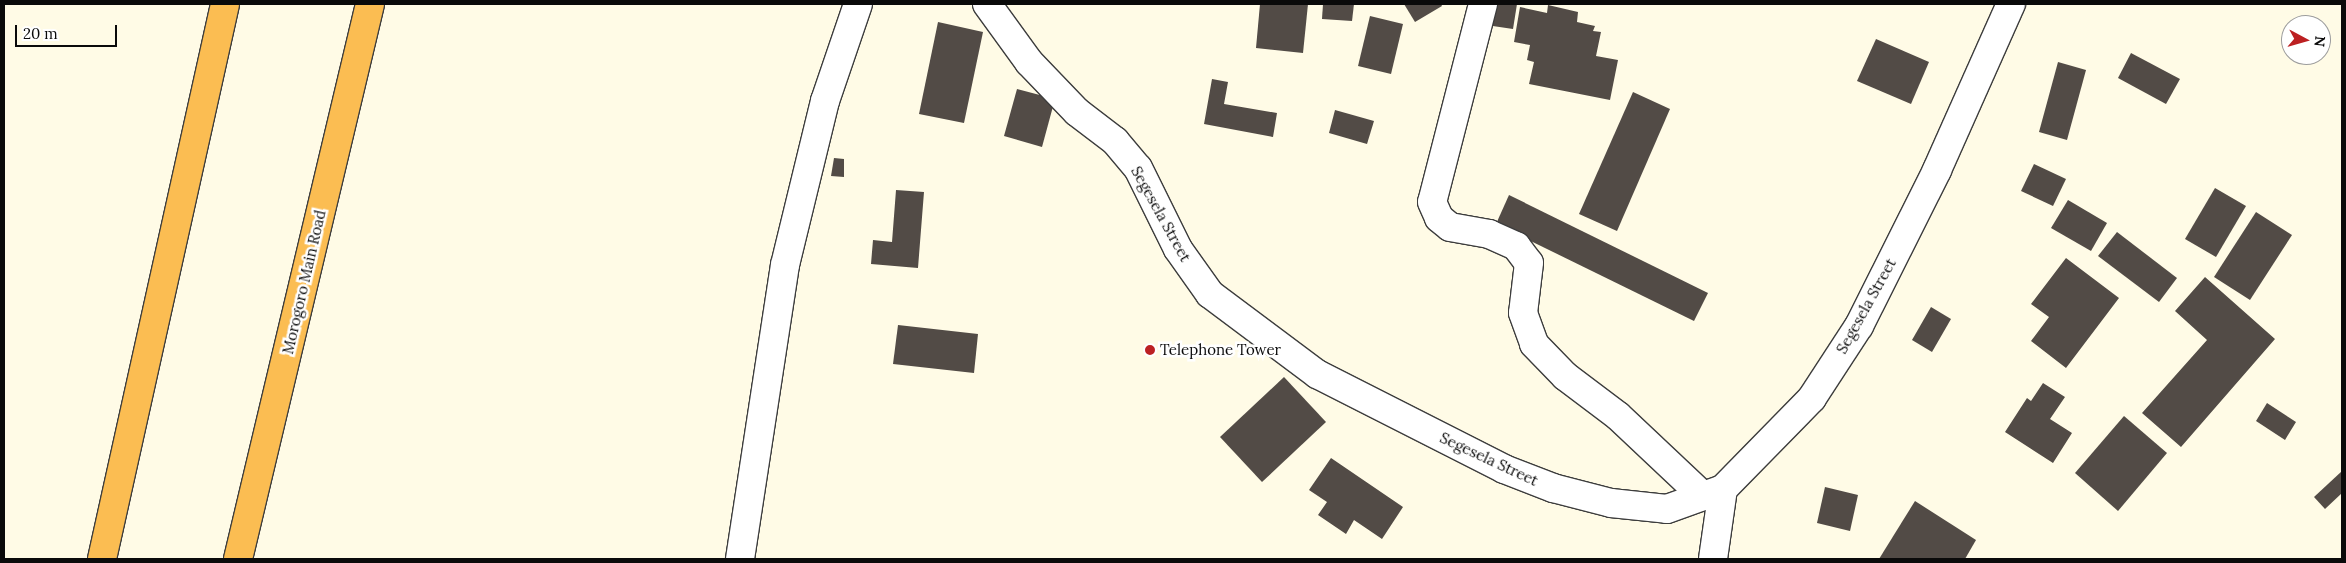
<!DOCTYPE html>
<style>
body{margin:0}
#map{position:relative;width:2346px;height:563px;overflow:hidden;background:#fffbe6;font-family:Lora,serif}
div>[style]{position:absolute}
.building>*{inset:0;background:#524b46}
.roads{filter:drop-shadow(1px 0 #3d3d3d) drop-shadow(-1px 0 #3d3d3d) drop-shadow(0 1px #3d3d3d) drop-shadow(0 -1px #3d3d3d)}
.minor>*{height:28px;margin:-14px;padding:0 14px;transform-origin:14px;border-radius:14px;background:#fff}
.trunk>*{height:28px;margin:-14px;padding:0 14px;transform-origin:14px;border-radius:14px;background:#fbbd52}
.dots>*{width:14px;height:14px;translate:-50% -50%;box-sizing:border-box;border:2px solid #fff;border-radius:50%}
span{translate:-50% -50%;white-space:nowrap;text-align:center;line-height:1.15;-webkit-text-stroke:5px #fff;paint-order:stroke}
.street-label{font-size:15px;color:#0a0a0a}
.poi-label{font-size:15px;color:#0a0a0a}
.left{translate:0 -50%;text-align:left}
.frame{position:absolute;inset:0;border:5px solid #0a0a0a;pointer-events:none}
.north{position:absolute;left:2281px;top:15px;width:50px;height:50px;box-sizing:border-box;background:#fff;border:1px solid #9d9d9d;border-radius:50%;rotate:96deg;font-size:14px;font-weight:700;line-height:20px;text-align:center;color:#0a0a0a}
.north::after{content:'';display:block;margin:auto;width:18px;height:22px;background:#bc2022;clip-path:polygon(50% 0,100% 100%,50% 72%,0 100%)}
.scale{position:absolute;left:15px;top:25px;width:102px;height:22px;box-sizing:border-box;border:2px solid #0a0a0a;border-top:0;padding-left:6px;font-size:15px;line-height:18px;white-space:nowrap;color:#0a0a0a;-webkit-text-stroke:4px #fff;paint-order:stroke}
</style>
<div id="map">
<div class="building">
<div style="clip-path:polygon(1260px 4px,1308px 4px,1303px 53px,1256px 48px)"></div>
<div style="clip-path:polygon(1323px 4px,1354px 4px,1352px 21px,1322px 19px)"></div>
<div style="clip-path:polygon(1404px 4px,1441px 4px,1442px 6px,1415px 22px)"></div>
<div style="clip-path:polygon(1490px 4px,1517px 4px,1513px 29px,1486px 25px)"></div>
<div style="clip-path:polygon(1548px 5px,1578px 12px,1577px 22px,1595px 26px,1593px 31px,1601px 32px,1596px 56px,1618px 60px,1610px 100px,1529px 84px,1534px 62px,1527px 60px,1530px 45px,1514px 42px,1520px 7px,1547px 13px)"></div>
<div style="clip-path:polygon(1370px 16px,1403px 24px,1391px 74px,1358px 66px)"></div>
<div style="clip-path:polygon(938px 22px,983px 32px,964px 123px,919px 114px)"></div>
<div style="clip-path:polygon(1876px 39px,1929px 62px,1911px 104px,1857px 81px)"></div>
<div style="clip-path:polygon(2131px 53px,2180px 79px,2166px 104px,2118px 78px)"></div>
<div style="clip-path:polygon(2058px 62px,2086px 70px,2067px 140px,2039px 132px)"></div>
<div style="clip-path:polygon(1212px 79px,1228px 82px,1224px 104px,1277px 113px,1273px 137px,1204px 124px)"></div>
<div style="clip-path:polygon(1017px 89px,1055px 99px,1042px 147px,1004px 136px)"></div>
<div style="clip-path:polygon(1633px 92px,1670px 109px,1617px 231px,1579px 214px)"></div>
<div style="clip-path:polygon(1335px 110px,1374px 121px,1367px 144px,1329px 133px)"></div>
<div style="clip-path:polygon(834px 158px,844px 159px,844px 177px,831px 176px)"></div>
<div style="clip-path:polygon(2034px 164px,2066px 179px,2053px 206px,2021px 191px)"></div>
<div style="clip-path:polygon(2215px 188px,2246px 206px,2216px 257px,2185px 239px)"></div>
<div style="clip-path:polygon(896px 190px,924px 192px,918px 268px,871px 264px,873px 240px,892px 242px)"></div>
<div style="clip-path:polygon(1509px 195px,1708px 293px,1694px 321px,1496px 224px)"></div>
<div style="clip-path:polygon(2068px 200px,2107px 223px,2091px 251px,2051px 228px)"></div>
<div style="clip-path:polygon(2256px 212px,2292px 235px,2250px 300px,2214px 277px)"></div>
<div style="clip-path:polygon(2117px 232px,2177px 278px,2159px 302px,2098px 256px)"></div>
<div style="clip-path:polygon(2066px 258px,2119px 298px,2066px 368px,2031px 341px,2049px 317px,2031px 304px)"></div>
<div style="clip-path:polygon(2205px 277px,2275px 339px,2181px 447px,2142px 413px,2207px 340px,2175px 311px)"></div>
<div style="clip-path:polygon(1931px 307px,1951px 319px,1932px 352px,1912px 340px)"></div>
<div style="clip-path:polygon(898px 325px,978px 334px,974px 373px,893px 364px)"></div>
<div style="clip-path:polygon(1284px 377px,1326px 422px,1262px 482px,1220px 437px)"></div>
<div style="clip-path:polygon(2043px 383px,2065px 397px,2050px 419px,2072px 433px,2053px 463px,2005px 432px,2027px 398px,2031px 401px)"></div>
<div style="clip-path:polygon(2267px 403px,2296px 422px,2285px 440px,2256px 421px)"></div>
<div style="clip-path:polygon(2124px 416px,2167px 453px,2118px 511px,2075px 473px)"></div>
<div style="clip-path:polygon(1331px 458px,1403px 507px,1382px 539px,1354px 520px,1346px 534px,1318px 515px,1327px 502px,1309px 490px)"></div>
<div style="clip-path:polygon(2342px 471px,2342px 493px,2325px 509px,2314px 497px)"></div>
<div style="clip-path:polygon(1825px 487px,1858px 495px,1850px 531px,1817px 523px)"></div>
<div style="clip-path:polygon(1915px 501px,1976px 540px,1965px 559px,1879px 559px)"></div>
</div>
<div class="roads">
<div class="minor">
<div style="left:987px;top:4px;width:72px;rotate:54.1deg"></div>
<div style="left:1029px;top:62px;width:69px;rotate:46.2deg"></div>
<div style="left:1077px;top:112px;width:48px;rotate:37.3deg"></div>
<div style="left:1115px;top:141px;width:35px;rotate:50deg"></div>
<div style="left:1138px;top:168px;width:90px;rotate:63.7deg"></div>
<div style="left:1178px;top:249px;width:55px;rotate:54.6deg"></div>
<div style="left:1210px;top:294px;width:134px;rotate:36.8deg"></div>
<div style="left:1317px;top:374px;width:210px;rotate:26.9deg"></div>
<div style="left:1504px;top:469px;width:53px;rotate:21.2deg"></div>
<div style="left:1553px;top:488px;width:60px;rotate:14.5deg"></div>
<div style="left:1611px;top:503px;width:56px;rotate:6.1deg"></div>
<div style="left:1667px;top:509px;width:59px;rotate:-19.7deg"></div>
<div style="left:1723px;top:489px;width:127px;rotate:-45.6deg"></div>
<div style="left:1812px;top:398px;width:86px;rotate:-56.9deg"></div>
<div style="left:1859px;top:326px;width:174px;rotate:-63.4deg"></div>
<div style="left:1937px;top:170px;width:182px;rotate:-66deg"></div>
<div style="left:1483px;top:4px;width:204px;rotate:104.4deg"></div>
<div style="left:1432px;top:202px;width:17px;rotate:66deg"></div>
<div style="left:1439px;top:218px;width:14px;rotate:39deg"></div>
<div style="left:1450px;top:227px;width:40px;rotate:10deg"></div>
<div style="left:1489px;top:234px;width:30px;rotate:24deg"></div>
<div style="left:1516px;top:246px;width:21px;rotate:53deg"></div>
<div style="left:1529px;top:263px;width:50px;rotate:96.8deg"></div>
<div style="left:1523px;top:313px;width:33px;rotate:70deg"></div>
<div style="left:1534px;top:344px;width:45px;rotate:45.9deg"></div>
<div style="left:1565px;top:376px;width:66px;rotate:37deg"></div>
<div style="left:1618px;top:416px;width:117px;rotate:43.3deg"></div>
<div style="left:740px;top:559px;width:297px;rotate:-81.3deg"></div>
<div style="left:785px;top:265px;width:169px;rotate:-76.3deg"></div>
<div style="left:825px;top:101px;width:102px;rotate:-71.2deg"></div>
<div style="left:1713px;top:559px;width:71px;rotate:-81.9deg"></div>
</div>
<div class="trunk">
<div style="left:102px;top:559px;width:568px;rotate:-77.5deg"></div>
<div style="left:238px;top:559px;width:570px;rotate:-76.62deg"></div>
</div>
</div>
<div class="dots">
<div style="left:1150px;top:350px;background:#bc2022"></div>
</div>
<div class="street-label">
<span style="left:1161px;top:214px;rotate:61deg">Segesela Street</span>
<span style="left:304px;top:282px;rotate:-77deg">Morogoro Main Road</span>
<span style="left:1866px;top:306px;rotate:-61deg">Segesela Street</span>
<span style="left:1489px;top:459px;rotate:25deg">Segesela Street</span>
</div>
<div class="poi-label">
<span class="left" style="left:1160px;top:350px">Telephone Tower</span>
</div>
<div class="frame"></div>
<div class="north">N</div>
<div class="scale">20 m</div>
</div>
